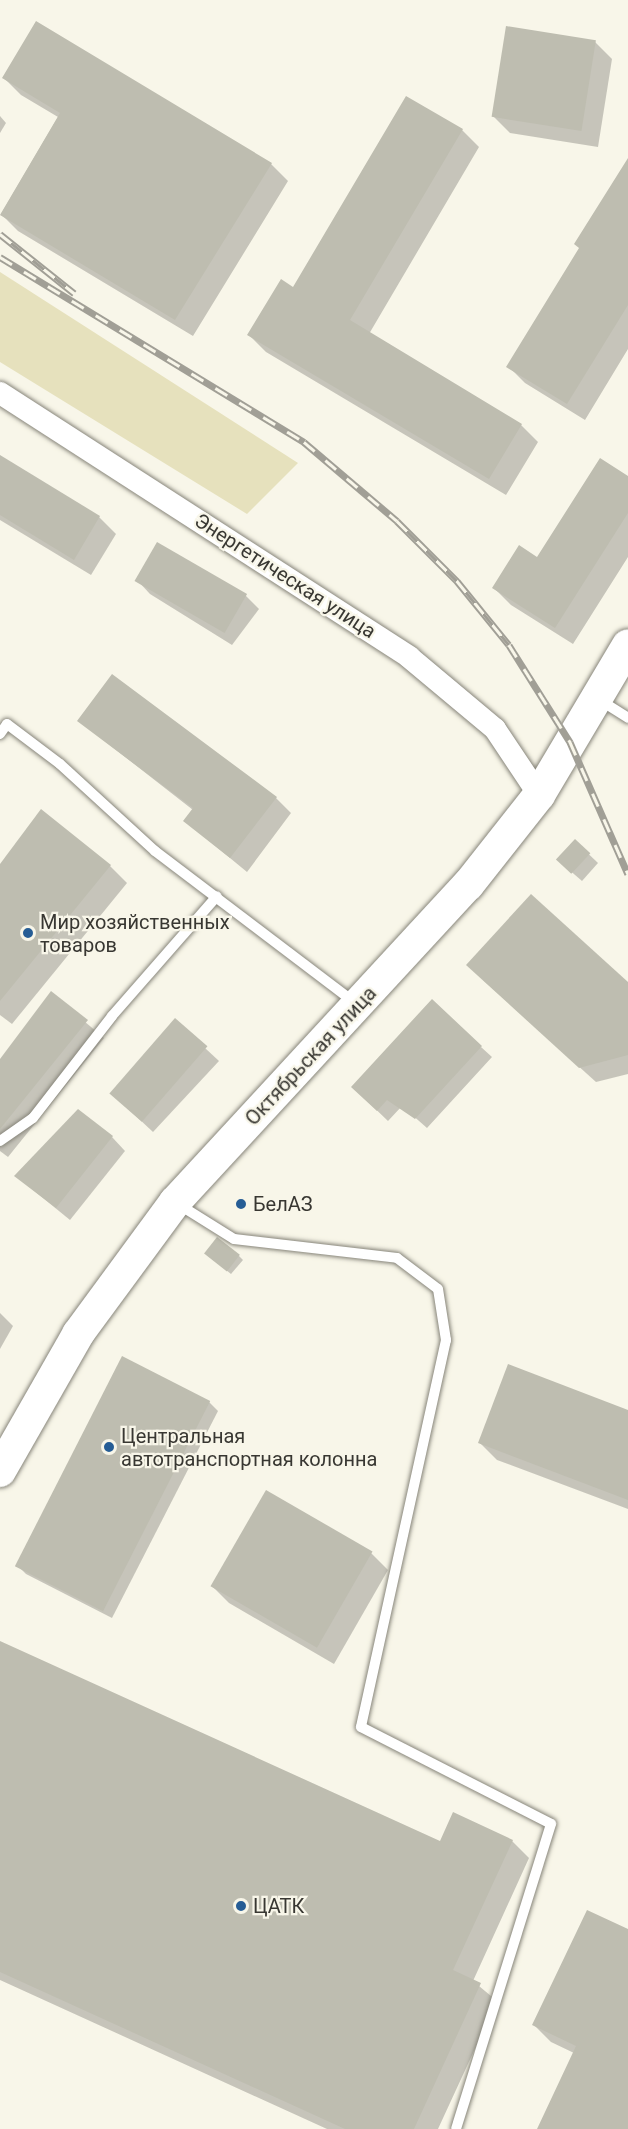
<!DOCTYPE html>
<html>
<head>
<meta charset="utf-8">
<style>
	body { margin:0 }
	#map { position:relative; width:628px; height:2129px; overflow:hidden; background:#f8f6e9; font-family:Roboto,sans-serif }
	div>[style] { position:absolute }
	.green>* { inset:0; background:#e6e1bd }
	.shadow>* { inset:0; background:#0003 }
	.building>* { inset:0; background:#bebdb0; transform-origin:0 0 }
	.roads { filter:drop-shadow(0 0 2px #87857a) drop-shadow(0 0 2px #87857a) }
	.lane>* { height:10px; margin:-5px; padding:0 5px; transform-origin:5px; border-radius:5px; background:#fff }
	.street>* { height:22px; margin:-11px; padding:0 11px; transform-origin:11px; border-radius:11px; background:#fff }
	.secondary>* { height:32px; margin:-16px; padding:0 16px; transform-origin:16px; border-radius:16px; background:#fff }
	.rail>* { height:7px; margin-top:-3.5px; transform-origin:0; background:repeating-linear-gradient(90deg,#f8f6e9 0 14px,#a19f96 0 28px); box-sizing:border-box; border-block:2px solid #a19f96 }
	.dots>* { width:16px; height:16px; translate:-50% -50%; box-sizing:border-box; border:3px solid #f8f6e9; border-radius:50% }
	span { translate:-50% -50%; white-space:nowrap; text-align:center; line-height:1.15; -webkit-text-stroke:4.5px #f8f6e9; paint-order:stroke }
	.street-label { font-size:20px; color:#383732 }
	.poi-label { font-size:20px; color:#383732 }
	.left { translate:0 -50%; text-align:left }
</style>
</head>
<body>
<div id="map">
	<div class="green">
		<i style="clip-path:polygon(0 272px,298px 463px,247px 514px,0 362px)"></i>
	</div>
	<div class="shadow">
		<i style="clip-path:polygon(595px 42px,612px 59px,598px 147px,510px 133px,493px 116px)"></i>
		<i style="clip-path:polygon(4px 78px,271px 164px,288px 181px,193px 336px,18px 231px,1px 214px,58px 117px,21px 95px)"></i>
		<i style="clip-path:polygon(0 116px,6px 123px,0 133px)"></i>
		<i style="clip-path:polygon(462px 130px,479px 147px,369px 334px,521px 425px,538px 442px,506px 495px,266px 352px,249px 335px)"></i>
		<i style="clip-path:polygon(628px 161px,628px 349px,585px 420px,525px 383px,508px 366px,581px 249px)"></i>
		<i style="clip-path:polygon(0 457px,99px 517px,116px 534px,91px 575px,0 520px)"></i>
		<i style="clip-path:polygon(628px 477px,628px 557px,573px 644px,511px 605px,494px 588px,538px 559px)"></i>
		<i style="clip-path:polygon(137px 580px,246px 596px,259px 609px,232px 645px,150px 594px)"></i>
		<i style="clip-path:polygon(79px 721px,276px 798px,291px 813px,247px 872px,185px 821px,193px 810px)"></i>
		<i style="clip-path:polygon(575px 841px,598px 863px,582px 881px,567px 868px)"></i>
		<i style="clip-path:polygon(0 866px,110px 866px,127px 883px,12px 1024px,0 1015px)"></i>
		<i style="clip-path:polygon(483px 980px,628px 984px,628px 1074px,596px 1082px)"></i>
		<i style="clip-path:polygon(51px 993px,104px 1038px,8px 1157px,0 1151px,0 1061px)"></i>
		<i style="clip-path:polygon(481px 1047px,492px 1057px,427px 1128px,402px 1106px,388px 1121px,364px 1098px)"></i>
		<i style="clip-path:polygon(205px 1048px,219px 1061px,153px 1132px,123px 1104px)"></i>
		<i style="clip-path:polygon(112px 1137px,125px 1151px,70px 1220px,16px 1176px)"></i>
		<i style="clip-path:polygon(239px 1256px,243px 1260px,231px 1274px,210px 1257px)"></i>
		<i style="clip-path:polygon(0 1313px,13px 1326px,0 1349px)"></i>
		<i style="clip-path:polygon(209px 1402px,218px 1411px,112px 1618px,26px 1574px,17px 1565px)"></i>
		<i style="clip-path:polygon(628px 1411px,628px 1509px,497px 1460px,480px 1443px)"></i>
		<i style="clip-path:polygon(371px 1553px,388px 1570px,334px 1664px,229px 1603px,212px 1586px)"></i>
		<i style="clip-path:polygon(0 1642px,440px 1843px,512px 1841px,529px 1858px,473px 1981px,497px 2001px,438px 2129px,327px 2129px,0 1980px)"></i>
		<i style="clip-path:polygon(628px 1931px,628px 2129px,538px 2129px,574px 2053px,551px 2042px,534px 2025px)"></i>
	</div>
	<div class="building">
		<i style="clip-path:polygon(36px 21px,272px 163px,175px 320px,0 215px,60px 113px,2px 78px)"></i>
		<i style="left:506px;top:26px;width:91px;height:92px;rotate:9deg"></i>
		<i style="clip-path:polygon(406px 96px,463px 129px,350px 320px,522px 424px,489px 479px,247px 335px,281px 279px,293px 287px)"></i>
		<i style="clip-path:polygon(628px 158px,628px 305px,567px 404px,506px 367px,579px 248px,574px 244px)"></i>
		<i style="clip-path:polygon(0 455px,100px 516px,74px 560px,0 515px)"></i>
		<i style="clip-path:polygon(600px 458px,628px 476px,628px 513px,555px 628px,492px 588px,519px 545px,537px 557px)"></i>
		<i style="left:157px;top:542px;width:104px;height:45px;rotate:30deg"></i>
		<i style="clip-path:polygon(112px 674px,277px 797px,230px 858px,183px 821px,193px 808px,77px 721px)"></i>
		<i style="clip-path:polygon(41px 809px,111px 865px,0 1001px,0 864px)"></i>
		<i style="left:575px;top:839px;width:21px;height:28px;rotate:43deg"></i>
		<i style="clip-path:polygon(531px 894px,628px 982px,628px 1055px,579px 1068px,466px 965px)"></i>
		<i style="clip-path:polygon(51px 991px,88px 1020px,0 1129px,0 1059px)"></i>
		<i style="clip-path:polygon(432px 999px,482px 1046px,415px 1119px,387px 1100px,377px 1111px,351px 1087px)"></i>
		<i style="left:175px;top:1018px;width:43px;height:100px;rotate:41deg"></i>
		<i style="clip-path:polygon(78px 1109px,113px 1136px,56px 1208px,14px 1176px)"></i>
		<i style="left:217px;top:1237px;width:29px;height:21px;rotate:38deg"></i>
		<i style="left:122px;top:1356px;width:99px;height:236px;rotate:27deg"></i>
		<i style="clip-path:polygon(508px 1364px,628px 1410px,628px 1500px,478px 1443px)"></i>
		<i style="left:266px;top:1490px;width:123px;height:111px;rotate:30deg"></i>
		<i style="clip-path:polygon(0 1641px,440px 1841px,453px 1812px,513px 1840px,453px 1970px,481px 1983px,414px 2129px,345px 2129px,0 1972px)"></i>
		<i style="clip-path:polygon(587px 1910px,628px 1929px,628px 2129px,537px 2129px,576px 2046px,532px 2025px)"></i>
	</div>
	<div class="roads">
		<div class="lane">
			<i style="left:598px;top:699px;width:36px;rotate:32deg"></i>
			<i style="left:0;top:734px;width:12px;rotate:-55deg"></i>
			<i style="left:7px;top:724px;width:66px;rotate:37deg"></i>
			<i style="left:60px;top:764px;width:129px;rotate:42.5deg"></i>
			<i style="left:155px;top:851px;width:251px;rotate:37.2deg"></i>
			<i style="left:0;top:1141px;width:40px;rotate:-34.9deg"></i>
			<i style="left:33px;top:1118px;width:129px;rotate:-52.2deg"></i>
			<i style="left:112px;top:1016px;width:159px;rotate:-48.8deg"></i>
			<i style="left:178px;top:1204px;width:66px;rotate:32deg"></i>
			<i style="left:234px;top:1239px;width:164px;rotate:6.6deg"></i>
			<i style="left:397px;top:1258px;width:51px;rotate:37.1deg"></i>
			<i style="left:438px;top:1289px;width:52px;rotate:81.1deg"></i>
			<i style="left:446px;top:1340px;width:396px;rotate:102.4deg"></i>
			<i style="left:361px;top:1727px;width:213px;rotate:27deg"></i>
			<i style="left:551px;top:1824px;width:319px;rotate:107.3deg"></i>
		</div>
		<div class="street">
			<i style="left:0;top:393px;width:487px;rotate:32.8deg"></i>
			<i style="left:409px;top:657px;width:112px;rotate:39.9deg"></i>
			<i style="left:495px;top:729px;width:79px;rotate:56.3deg"></i>
		</div>
		<div class="secondary">
			<i style="left:0;top:1471px;width:158px;rotate:-60.3deg"></i>
			<i style="left:78px;top:1334px;width:164px;rotate:-53.7deg"></i>
			<i style="left:175px;top:1202px;width:432px;rotate:-47.3deg"></i>
			<i style="left:468px;top:885px;width:115px;rotate:-51.7deg"></i>
			<i style="left:539px;top:795px;width:174px;rotate:-59.3deg"></i>
		</div>
	</div>
	<div class="rail">
		<i style="left:0;top:234px;width:95px;rotate:38.6deg"></i>
		<i style="left:0;top:257px;width:356px;rotate:31.3deg"></i>
		<i style="left:304px;top:442px;width:122px;rotate:40.3deg"></i>
		<i style="left:397px;top:521px;width:85px;rotate:45deg"></i>
		<i style="left:457px;top:581px;width:82px;rotate:50.9deg"></i>
		<i style="left:509px;top:645px;width:115px;rotate:57.8deg"></i>
		<i style="left:570px;top:742px;width:144px;rotate:66.3deg"></i>
	</div>
	<div class="dots">
		<i style="left:28px;top:933px;background:#265d95"></i>
		<i style="left:241px;top:1204px;background:#265d95"></i>
		<i style="left:109px;top:1447px;background:#265d95"></i>
		<i style="left:241px;top:1906px;background:#265d95"></i>
	</div>
	<div class="street-label">
		<span style="left:285px;top:576px;rotate:33deg">Энергетическая улица</span>
		<span style="left:311px;top:1056px;rotate:-47deg">Октябрьская улица</span>
	</div>
	<div class="poi-label">
		<span class="left" style="left:40px;top:934px">Мир хозяйственных<br>товаров</span>
		<span class="left" style="left:253px;top:1204px">БелАЗ</span>
		<span class="left" style="left:121px;top:1448px">Центральная<br>автотранспортная колонна</span>
		<span class="left" style="left:253px;top:1906px">ЦАТК</span>
	</div>
</div>
</body>
</html>
